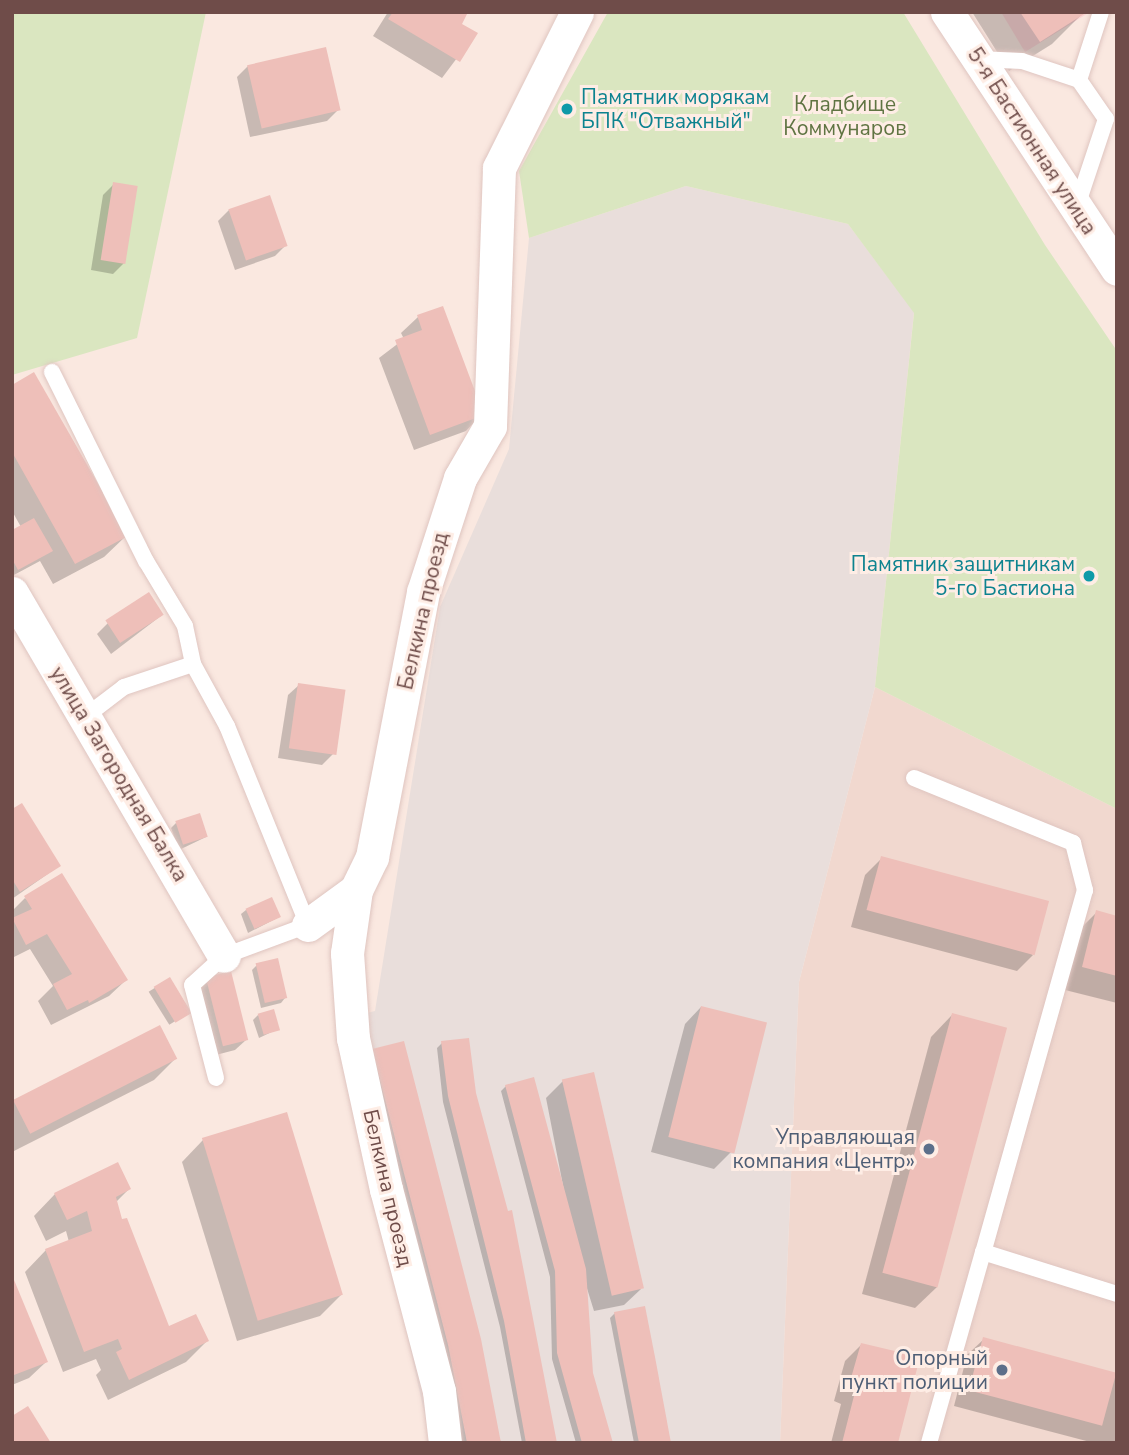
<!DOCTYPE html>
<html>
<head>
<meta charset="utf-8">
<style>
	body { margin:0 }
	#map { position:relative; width:1129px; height:1455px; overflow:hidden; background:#fae8e0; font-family:"Nunito Sans",sans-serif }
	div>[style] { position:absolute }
	.residential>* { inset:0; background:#f1d8cf }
	.commercial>* { inset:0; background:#fad4d4 }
	.industrial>* { inset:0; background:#e9dedb }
	.green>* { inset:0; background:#dae6c0 }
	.shadow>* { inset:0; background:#0003; transform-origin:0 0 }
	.building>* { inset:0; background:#eebfb9; transform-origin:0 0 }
	.roads { filter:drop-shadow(0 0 2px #dfc5c0) drop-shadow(0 0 2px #dfc5c0) }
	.service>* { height:16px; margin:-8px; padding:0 8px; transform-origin:8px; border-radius:8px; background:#fff }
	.minor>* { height:33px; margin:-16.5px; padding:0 16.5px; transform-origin:16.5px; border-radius:16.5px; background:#fff }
	.dots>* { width:19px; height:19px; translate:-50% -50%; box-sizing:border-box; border:4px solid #feede5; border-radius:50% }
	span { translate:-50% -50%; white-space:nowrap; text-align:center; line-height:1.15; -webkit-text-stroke:6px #feede5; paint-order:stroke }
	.culture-label { font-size:21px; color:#0d838f }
	.left { translate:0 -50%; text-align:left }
	.right { translate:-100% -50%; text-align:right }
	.park-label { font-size:21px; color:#5f7442 }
	.street-label { font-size:21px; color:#6f4c49 }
	.service-label { font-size:21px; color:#4e5e75 }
	.frame { position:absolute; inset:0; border:14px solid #6f4c49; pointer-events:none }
</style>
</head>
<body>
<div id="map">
	<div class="residential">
		<i style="clip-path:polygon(875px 687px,1117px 809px,1117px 1443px,780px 1443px,799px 982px)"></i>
	</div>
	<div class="commercial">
		<i style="clip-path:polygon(1001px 12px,1090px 12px,1025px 52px)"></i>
	</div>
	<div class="industrial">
		<i style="clip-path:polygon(686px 186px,848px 224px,914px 312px,875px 687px,799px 982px,780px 1443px,431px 1443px,342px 1039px,343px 1019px,375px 1011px,440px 607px,509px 449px,529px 238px)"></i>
	</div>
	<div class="green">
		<i style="clip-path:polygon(12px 12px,206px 12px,137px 338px,12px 375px)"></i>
		<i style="clip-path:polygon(608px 12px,903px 12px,1045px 245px,1117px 351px,1117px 809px,875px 687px,914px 313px,848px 224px,686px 186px,529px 238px,519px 171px)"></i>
	</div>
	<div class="shadow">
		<i style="clip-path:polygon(388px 12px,466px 12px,459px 25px,475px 34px,442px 78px,373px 36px)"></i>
		<i style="clip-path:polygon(972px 12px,1081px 12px,1082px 14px,1052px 44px,1009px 71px)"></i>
		<i style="clip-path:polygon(248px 66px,338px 110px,327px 121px,250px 137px,237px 77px)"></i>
		<i style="clip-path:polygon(114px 184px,124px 263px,113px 274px,91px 270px,103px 195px)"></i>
		<i style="clip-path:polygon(229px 210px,286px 245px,275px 256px,235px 270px,218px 221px)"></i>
		<i style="clip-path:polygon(418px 317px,482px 414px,466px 431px,414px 450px,379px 358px,404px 339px,401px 333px)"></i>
		<i style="clip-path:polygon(12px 387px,126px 536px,104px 557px,53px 584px,40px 561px,12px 576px,12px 532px,21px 527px,12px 511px)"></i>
		<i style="clip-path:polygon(162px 615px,111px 654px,97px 634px,108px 623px)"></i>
		<i style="clip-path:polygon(299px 685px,333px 754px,322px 765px,278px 758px,288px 695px)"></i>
		<i style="clip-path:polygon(12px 811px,59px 866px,12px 899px)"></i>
		<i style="clip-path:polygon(176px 823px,206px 837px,179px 850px,171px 828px)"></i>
		<i style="clip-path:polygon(882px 858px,1033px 955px,1017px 971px,851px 927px,865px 875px)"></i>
		<i style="clip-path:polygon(25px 898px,126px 980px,109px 996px,51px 1025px,38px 1001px,53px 986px,30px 949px,12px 958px,12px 911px)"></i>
		<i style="clip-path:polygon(246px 910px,279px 917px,248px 933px,241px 914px)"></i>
		<i style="clip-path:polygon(1097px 912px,1117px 917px,1117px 1003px,1061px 989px,1075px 934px)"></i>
		<i style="clip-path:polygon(257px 965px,285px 998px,281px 1003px,261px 1008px,252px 970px)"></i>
		<i style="left:169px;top:979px;width:39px;height:24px;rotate:58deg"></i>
		<i style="clip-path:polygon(206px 979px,246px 1040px,235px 1050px,212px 1056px,196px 989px)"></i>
		<i style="clip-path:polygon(701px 1007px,731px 1152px,714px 1169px,651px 1152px,685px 1024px)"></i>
		<i style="clip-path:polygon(258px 1015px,278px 1029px,259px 1038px,253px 1020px)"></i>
		<i style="clip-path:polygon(952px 1015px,937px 1287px,915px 1308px,862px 1294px,931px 1037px)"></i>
		<i style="clip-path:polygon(442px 1043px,474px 1093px,556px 1443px,522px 1443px,500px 1327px,443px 1102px,437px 1048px)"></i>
		<i style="clip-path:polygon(373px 1050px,501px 1443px,462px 1443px,444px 1351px,368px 1055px)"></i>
		<i style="clip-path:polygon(175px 1059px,154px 1080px,12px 1152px,12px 1101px)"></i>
		<i style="clip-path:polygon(563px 1081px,641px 1289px,624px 1305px,594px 1311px,585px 1282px,591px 1373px,611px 1443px,576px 1443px,552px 1359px,550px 1277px,501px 1091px,506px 1086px,567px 1206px,546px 1098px)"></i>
		<i style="clip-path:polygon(203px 1140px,341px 1295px,320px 1316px,237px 1341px,182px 1162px)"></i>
		<i style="clip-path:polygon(129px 1189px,116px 1202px,121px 1222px,168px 1329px,207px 1341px,186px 1362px,108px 1400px,96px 1375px,101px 1370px,96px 1359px,63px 1372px,25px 1272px,46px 1250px,69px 1242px,66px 1231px,46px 1241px,34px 1216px,55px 1194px)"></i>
		<i style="clip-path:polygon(12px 1279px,46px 1362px,29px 1378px,12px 1385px)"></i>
		<i style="clip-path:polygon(615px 1313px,669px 1443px,634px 1443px,610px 1318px)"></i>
		<i style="clip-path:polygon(984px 1339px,1117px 1374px,1117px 1443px,1094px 1443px,954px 1406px,967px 1355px)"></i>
		<i style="clip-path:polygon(862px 1344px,896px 1443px,831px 1443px,841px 1404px,834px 1401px,845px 1361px)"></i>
	</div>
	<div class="building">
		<i style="clip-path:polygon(393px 12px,468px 12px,462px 24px,478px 33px,460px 62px,388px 19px)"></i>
		<i style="clip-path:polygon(1020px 12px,1083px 12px,1084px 14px,1040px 42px)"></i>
		<i style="left:326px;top:47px;width:65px;height:81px;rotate:77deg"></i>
		<i style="left:113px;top:182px;width:25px;height:79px;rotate:9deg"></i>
		<i style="left:270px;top:195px;width:54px;height:44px;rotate:71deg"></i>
		<i style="clip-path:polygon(443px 306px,484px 415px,430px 435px,395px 340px,422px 330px,417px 315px)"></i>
		<i style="clip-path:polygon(34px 372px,128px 536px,75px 564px,12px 452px,12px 385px)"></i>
		<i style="clip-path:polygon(34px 518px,53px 551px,18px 570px,12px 559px,12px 530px)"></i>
		<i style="left:149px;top:592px;width:27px;height:52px;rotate:57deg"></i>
		<i style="left:298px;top:683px;width:48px;height:66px;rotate:8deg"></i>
		<i style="clip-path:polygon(22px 803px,61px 866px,20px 892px,12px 879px,12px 809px)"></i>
		<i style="left:200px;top:813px;width:25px;height:26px;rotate:72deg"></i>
		<i style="left:881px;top:856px;width:174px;height:56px;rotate:15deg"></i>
		<i style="clip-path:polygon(62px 873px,128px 980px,89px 1003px,88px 1000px,67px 1010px,53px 984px,72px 974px,47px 934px,26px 945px,12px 918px,32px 909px,24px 896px)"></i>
		<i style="left:272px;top:897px;width:22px;height:29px;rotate:66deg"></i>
		<i style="clip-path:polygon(1096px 910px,1117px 916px,1117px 976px,1082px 967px)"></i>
		<i style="left:278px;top:958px;width:41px;height:23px;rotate:77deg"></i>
		<i style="left:231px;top:971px;width:71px;height:26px;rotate:76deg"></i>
		<i style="left:170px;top:977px;width:42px;height:19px;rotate:59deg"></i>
		<i style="left:701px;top:1006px;width:68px;height:135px;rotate:14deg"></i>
		<i style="left:274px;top:1009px;width:22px;height:17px;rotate:74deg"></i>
		<i style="left:952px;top:1013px;width:57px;height:269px;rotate:15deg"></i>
		<i style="left:160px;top:1025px;width:38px;height:165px;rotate:63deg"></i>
		<i style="clip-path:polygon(469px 1038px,476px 1093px,508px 1211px,512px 1210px,557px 1443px,526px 1443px,504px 1321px,448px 1096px,441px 1041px)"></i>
		<i style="clip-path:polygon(404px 1041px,481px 1339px,501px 1443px,467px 1443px,448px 1345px,372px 1049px)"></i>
		<i style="left:594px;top:1072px;width:222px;height:33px;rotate:77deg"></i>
		<i style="clip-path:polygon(534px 1077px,586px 1269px,593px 1373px,613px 1443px,582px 1443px,557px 1353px,555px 1271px,505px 1085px)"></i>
		<i style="left:287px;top:1112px;width:191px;height:89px;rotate:73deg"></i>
		<i style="clip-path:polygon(118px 1162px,131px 1189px,116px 1197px,122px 1219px,127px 1218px,169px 1326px,196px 1314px,209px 1341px,129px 1380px,116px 1352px,122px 1349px,118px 1339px,84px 1352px,45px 1249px,92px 1231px,87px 1211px,67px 1220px,54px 1193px)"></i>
		<i style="clip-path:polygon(12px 1275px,48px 1362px,14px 1375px,12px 1371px)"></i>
		<i style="clip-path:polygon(645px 1306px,655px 1357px,671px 1443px,639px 1443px,623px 1360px,614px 1312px)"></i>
		<i style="left:983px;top:1337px;width:138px;height:55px;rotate:15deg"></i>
		<i style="clip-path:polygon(861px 1343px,920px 1357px,898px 1443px,842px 1443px,856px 1388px,849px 1385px)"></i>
		<i style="clip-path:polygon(28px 1406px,51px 1443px,12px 1443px,12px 1416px)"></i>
	</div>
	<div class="roads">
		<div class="service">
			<i style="left:978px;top:59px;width:44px;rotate:2.6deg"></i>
			<i style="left:1022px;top:61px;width:60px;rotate:18.4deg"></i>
			<i style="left:1077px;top:206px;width:92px;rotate:-71.6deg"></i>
			<i style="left:1106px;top:119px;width:47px;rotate:-124.7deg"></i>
			<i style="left:1079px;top:80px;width:71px;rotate:-72.1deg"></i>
			<i style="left:52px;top:372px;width:211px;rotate:63.6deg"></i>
			<i style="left:146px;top:561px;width:76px;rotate:59deg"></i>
			<i style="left:185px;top:626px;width:39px;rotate:78deg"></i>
			<i style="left:193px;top:664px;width:73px;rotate:161.6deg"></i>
			<i style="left:124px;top:687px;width:48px;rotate:142.7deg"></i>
			<i style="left:193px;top:664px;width:71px;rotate:61.3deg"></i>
			<i style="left:227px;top:726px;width:215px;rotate:67.9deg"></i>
			<i style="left:308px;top:925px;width:90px;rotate:159.7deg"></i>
			<i style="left:224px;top:956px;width:43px;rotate:137.8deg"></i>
			<i style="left:192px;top:985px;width:96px;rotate:75.5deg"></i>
			<i style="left:914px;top:778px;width:172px;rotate:22.2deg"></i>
			<i style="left:1073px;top:843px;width:49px;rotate:75.7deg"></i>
			<i style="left:1085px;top:890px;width:376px;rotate:105.7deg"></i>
			<i style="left:983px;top:1252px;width:140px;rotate:17.4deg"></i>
			<i style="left:929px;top:1443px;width:198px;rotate:-74.2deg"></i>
		</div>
		<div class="minor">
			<i style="left:947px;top:12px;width:308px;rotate:56.5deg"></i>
			<i style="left:12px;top:593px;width:420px;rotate:59.7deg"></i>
			<i style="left:356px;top:890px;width:64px;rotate:98.1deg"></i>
			<i style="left:347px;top:953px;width:85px;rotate:86deg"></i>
			<i style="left:353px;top:1038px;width:155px;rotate:77.7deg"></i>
			<i style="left:386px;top:1189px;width:209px;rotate:75.3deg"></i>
			<i style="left:439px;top:1391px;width:52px;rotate:83.4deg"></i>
			<i style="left:308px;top:925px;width:59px;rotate:-36.1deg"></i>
			<i style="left:356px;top:890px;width:37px;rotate:-64deg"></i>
			<i style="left:372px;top:857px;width:270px;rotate:-79.1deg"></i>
			<i style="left:423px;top:592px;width:120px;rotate:-72deg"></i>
			<i style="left:460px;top:478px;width:60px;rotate:-60deg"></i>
			<i style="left:490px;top:426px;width:258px;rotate:-88deg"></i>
			<i style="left:499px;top:168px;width:174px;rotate:-63.4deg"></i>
		</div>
	</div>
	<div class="dots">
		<i style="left:567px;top:109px;background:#0f9aa8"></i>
		<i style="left:1089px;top:576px;background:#0f9aa8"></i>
		<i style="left:929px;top:1149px;background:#5c6f8a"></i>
		<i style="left:1002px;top:1370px;background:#5c6f8a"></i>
	</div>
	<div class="culture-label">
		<span class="left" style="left:581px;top:109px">Памятник морякам<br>БПК "Отважный"</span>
		<span class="right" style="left:1075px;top:576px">Памятник защитникам<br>5-го Бастиона</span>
	</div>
	<div class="park-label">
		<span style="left:845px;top:116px">Кладбище<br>Коммунаров</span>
	</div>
	<div class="street-label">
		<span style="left:1032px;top:141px;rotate:57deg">5-я Бастионная улица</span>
		<span style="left:423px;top:611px;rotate:-77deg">Белкина проезд</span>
		<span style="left:119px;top:774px;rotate:59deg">улица Загородная Балка</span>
		<span style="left:388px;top:1188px;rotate:77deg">Белкина проезд</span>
	</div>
	<div class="service-label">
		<span class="right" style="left:915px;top:1149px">Управляющая<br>компания «Центр»</span>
		<span class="right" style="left:988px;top:1370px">Опорный<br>пункт полиции</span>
	</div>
	<div class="frame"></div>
</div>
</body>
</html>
